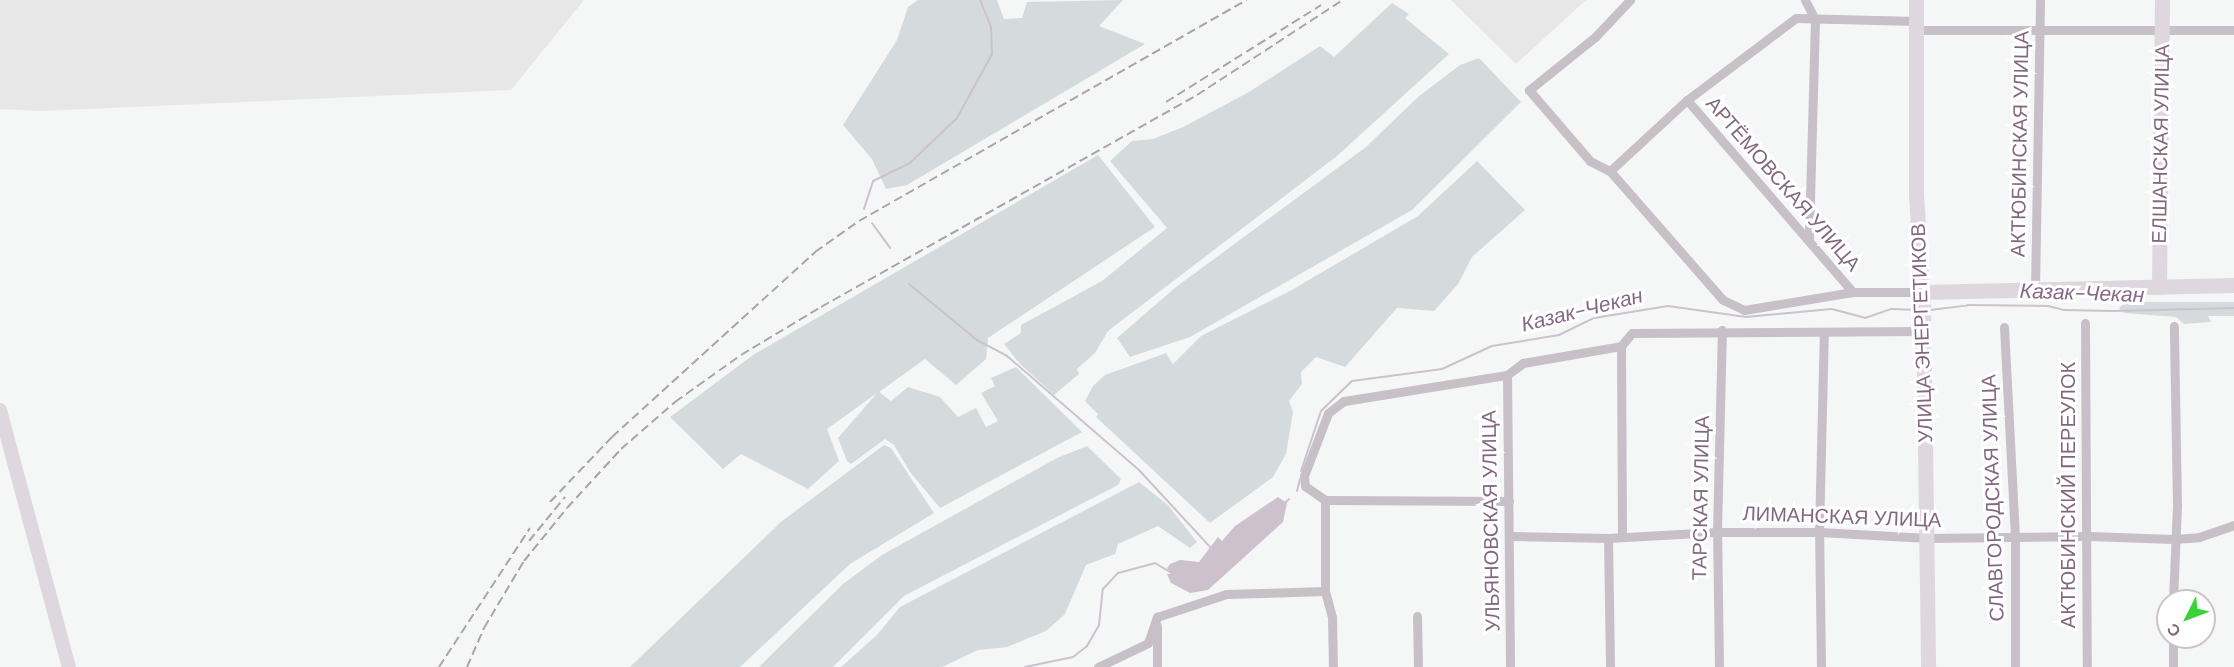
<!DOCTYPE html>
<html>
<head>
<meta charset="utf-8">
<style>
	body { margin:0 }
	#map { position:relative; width:2234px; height:667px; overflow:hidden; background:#f4f7f6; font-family:"DM Sans",sans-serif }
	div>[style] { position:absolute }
	.built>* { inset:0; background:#e7e7e8 }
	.green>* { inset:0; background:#d5dbdd }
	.water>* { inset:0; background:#cdc1cd }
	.stream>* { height:2px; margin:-1px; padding:0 1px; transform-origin:1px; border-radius:1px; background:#cdc1cd }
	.street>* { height:9px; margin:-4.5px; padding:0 4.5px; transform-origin:4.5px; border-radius:4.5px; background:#c7c0c6 }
	.secondary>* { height:14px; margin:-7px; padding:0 7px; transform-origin:7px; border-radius:7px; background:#ded7dd }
	.primary>* { height:15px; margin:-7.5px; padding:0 7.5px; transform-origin:7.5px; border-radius:7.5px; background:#ded7dd }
	.rail>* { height:2px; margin-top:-1px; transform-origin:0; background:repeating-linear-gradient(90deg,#aca2aa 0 9px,transparent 0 13.5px) }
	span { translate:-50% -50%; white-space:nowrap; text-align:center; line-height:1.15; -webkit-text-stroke:6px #fff; paint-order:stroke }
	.street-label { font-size:20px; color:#82687d }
	.water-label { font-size:21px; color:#856985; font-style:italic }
	.north { position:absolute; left:2156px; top:589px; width:60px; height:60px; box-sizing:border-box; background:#fff; border:2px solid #cdc3cb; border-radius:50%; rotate:228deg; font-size:16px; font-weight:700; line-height:24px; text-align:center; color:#82687d }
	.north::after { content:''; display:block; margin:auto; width:21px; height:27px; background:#3ad337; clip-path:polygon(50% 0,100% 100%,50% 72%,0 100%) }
</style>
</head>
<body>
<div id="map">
	<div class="built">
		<i style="clip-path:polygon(0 0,584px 0,511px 90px,42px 111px,0 109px)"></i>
		<i style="clip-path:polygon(1451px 0,1586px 0,1516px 64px)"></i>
	</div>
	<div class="green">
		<i style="clip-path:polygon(918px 0,997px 0,1004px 19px,1022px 18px,1027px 2px,1123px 0,1099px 26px,1145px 44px,907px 185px,886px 189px,872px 159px,843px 125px,897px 40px,908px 7px)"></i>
		<i style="clip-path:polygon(1392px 3px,1409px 14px,1405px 18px,1449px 54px,1337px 156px,1108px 331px,1095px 353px,1077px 369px,1079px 374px,1054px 395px,1020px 364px,1004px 344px,1021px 333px,1021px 325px,1102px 281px,1167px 228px,1110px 161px,1132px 141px,1153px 139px,1183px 127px,1249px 92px,1320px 46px,1334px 57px)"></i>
		<i style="clip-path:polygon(1479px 58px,1521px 102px,1412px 210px,1190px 337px,1130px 357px,1117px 338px,1176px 287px,1366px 147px,1418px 97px,1460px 65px)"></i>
		<i style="clip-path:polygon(1098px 155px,1155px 227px,988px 338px,986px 359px,956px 385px,925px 359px,879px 392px,891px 401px,908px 387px,940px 397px,958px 417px,976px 408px,986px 427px,998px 421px,981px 393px,995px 386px,991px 378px,1016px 367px,1082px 432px,940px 508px,910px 472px,894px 445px,885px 439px,851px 464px,847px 461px,838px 438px,877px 393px,827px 429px,839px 461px,808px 489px,741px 454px,723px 469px,670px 417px,753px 355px)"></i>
		<i style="clip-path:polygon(1477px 161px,1525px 210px,1472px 257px,1458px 284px,1434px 311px,1397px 308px,1345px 367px,1316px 357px,1301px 372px,1302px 384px,1289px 401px,1293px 412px,1286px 454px,1273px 477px,1210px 523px,1096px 417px,1098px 414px,1085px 401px,1093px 386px,1105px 375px,1166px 353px,1173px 364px,1201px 336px,1290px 291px,1418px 216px)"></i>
		<i style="clip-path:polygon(2125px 302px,2234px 302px,2234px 316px,2208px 316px,2211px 322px,2184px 324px,2176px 317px,2124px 313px,2119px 308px)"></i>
		<i style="clip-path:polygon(884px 445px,891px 448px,934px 513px,850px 564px,740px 667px,630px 667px,782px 521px)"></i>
		<i style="clip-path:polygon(1087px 446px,1121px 479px,1118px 485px,904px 596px,833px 667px,759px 667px,843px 584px,882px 555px,1057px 458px)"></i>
		<i style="clip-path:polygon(1139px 482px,1168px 505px,1197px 542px,1190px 548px,1158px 526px,1118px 544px,1115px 554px,1086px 565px,1065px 614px,1046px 631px,1007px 647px,978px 650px,942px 667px,841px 667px,877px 635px,900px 607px)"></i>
	</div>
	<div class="water">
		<i style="clip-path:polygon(1278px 497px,1287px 503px,1283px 522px,1208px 590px,1190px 593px,1171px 583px,1167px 574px,1172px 574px,1167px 568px,1170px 564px,1180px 560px,1199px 562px,1218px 537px,1222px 541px,1235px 526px)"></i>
	</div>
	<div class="stream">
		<i style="left:864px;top:209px;width:29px;rotate:-72deg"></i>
		<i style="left:873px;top:181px;width:41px;rotate:-25.9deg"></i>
		<i style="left:910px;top:163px;width:65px;rotate:-43.8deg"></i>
		<i style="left:957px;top:118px;width:73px;rotate:-61.3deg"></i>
		<i style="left:992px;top:54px;width:27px;rotate:-92deg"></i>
		<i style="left:991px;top:27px;width:29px;rotate:-112deg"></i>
		<i style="left:872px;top:223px;width:31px;rotate:54deg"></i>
		<i style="left:909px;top:284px;width:88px;rotate:39.5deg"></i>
		<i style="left:977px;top:340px;width:34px;rotate:28deg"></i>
		<i style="left:1007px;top:356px;width:174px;rotate:40.8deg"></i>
		<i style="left:1139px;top:470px;width:105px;rotate:47.3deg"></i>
		<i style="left:1930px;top:310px;width:38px;rotate:-7deg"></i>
		<i style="left:1968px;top:305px;width:80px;rotate:0.7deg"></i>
		<i style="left:2048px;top:306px;width:16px;rotate:14deg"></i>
		<i style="left:2064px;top:310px;width:49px;rotate:1.2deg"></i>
		<i style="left:2113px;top:311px;width:121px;rotate:-1.4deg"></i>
		<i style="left:1301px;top:471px;width:63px;rotate:-71.6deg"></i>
		<i style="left:1321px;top:411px;width:43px;rotate:-44.1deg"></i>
		<i style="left:1352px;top:381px;width:91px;rotate:-7.6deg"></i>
		<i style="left:1442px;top:369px;width:55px;rotate:-24.7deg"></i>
		<i style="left:1492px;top:346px;width:68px;rotate:-9.3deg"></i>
		<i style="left:1559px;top:335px;width:39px;rotate:-26deg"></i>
		<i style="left:1594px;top:318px;width:75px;rotate:-9.2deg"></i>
		<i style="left:1668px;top:306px;width:79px;rotate:8deg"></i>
		<i style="left:1746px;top:317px;width:86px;rotate:-5.3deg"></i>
		<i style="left:1832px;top:309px;width:34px;rotate:15deg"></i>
		<i style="left:1865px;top:318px;width:28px;rotate:-19deg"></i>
		<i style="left:1891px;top:309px;width:27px;rotate:2deg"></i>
		<i style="left:1297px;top:491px;width:12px;rotate:-76deg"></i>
		<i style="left:1284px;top:504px;width:7px;rotate:-45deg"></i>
		<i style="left:1025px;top:667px;width:49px;rotate:-11.8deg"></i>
		<i style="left:1073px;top:657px;width:18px;rotate:-38deg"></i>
		<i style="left:1087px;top:646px;width:24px;rotate:-60deg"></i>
		<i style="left:1099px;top:625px;width:36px;rotate:-84deg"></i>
		<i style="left:1103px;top:589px;width:22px;rotate:-47deg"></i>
		<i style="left:1118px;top:573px;width:38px;rotate:-15deg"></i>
		<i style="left:1155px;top:563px;width:21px;rotate:31deg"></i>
	</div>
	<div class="street">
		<i style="left:1630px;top:0;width:51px;rotate:133.4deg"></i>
		<i style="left:1595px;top:37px;width:85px;rotate:141.2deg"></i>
		<i style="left:1529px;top:90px;width:94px;rotate:49.3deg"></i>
		<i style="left:1590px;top:161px;width:22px;rotate:27deg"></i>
		<i style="left:1610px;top:171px;width:171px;rotate:48.8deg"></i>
		<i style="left:1723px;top:300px;width:23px;rotate:25deg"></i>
		<i style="left:1744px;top:310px;width:110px;rotate:-9.4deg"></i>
		<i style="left:1853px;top:292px;width:69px"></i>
		<i style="left:1805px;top:0;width:22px;rotate:63deg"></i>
		<i style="left:1815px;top:20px;width:221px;rotate:91.6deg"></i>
		<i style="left:1916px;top:30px;width:318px"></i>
		<i style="left:1687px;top:100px;width:254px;rotate:49.2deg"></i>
		<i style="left:1610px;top:171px;width:105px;rotate:-42.7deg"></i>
		<i style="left:1687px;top:100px;width:136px;rotate:-37deg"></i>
		<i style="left:1796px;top:18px;width:120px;rotate:1.4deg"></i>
		<i style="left:2035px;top:289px;width:289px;rotate:-89deg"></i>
		<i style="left:2085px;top:323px;width:344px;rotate:89.7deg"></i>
		<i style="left:2004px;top:327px;width:212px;rotate:87deg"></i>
		<i style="left:2015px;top:539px;width:128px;rotate:90deg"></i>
		<i style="left:1621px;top:346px;width:190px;rotate:89.7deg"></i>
		<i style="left:1507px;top:375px;width:292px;rotate:89.4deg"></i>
		<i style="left:1325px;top:500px;width:24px;rotate:-145deg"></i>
		<i style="left:1305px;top:486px;width:10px;rotate:-96deg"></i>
		<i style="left:1304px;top:476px;width:67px;rotate:-69.1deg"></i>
		<i style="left:1328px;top:413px;width:20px;rotate:-37deg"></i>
		<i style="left:1344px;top:401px;width:165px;rotate:-9.1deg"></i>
		<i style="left:1507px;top:375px;width:20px;rotate:-37deg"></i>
		<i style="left:1523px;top:363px;width:99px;rotate:-9.8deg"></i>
		<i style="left:1621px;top:346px;width:17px;rotate:-50deg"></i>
		<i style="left:1632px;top:333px;width:291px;rotate:-0.4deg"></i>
		<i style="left:1325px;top:500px;width:184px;rotate:0.3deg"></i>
		<i style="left:1325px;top:500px;width:91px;rotate:90deg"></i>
		<i style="left:1325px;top:591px;width:27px;rotate:75deg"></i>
		<i style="left:1332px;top:617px;width:50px;rotate:88.9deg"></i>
		<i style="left:1510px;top:536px;width:98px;rotate:1.2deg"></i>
		<i style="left:1608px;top:538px;width:109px;rotate:-3.2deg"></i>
		<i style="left:1717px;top:532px;width:102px"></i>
		<i style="left:1819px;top:532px;width:109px;rotate:3.2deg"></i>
		<i style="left:1928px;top:538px;width:161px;rotate:-0.7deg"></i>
		<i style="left:2089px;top:536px;width:84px;rotate:2deg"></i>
		<i style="left:2173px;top:539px;width:26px;rotate:-4deg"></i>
		<i style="left:2199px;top:537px;width:37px;rotate:-19deg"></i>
		<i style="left:1608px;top:538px;width:129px;rotate:89.1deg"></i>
		<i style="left:2173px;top:601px;width:95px;rotate:-87.6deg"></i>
		<i style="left:2177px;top:506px;width:180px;rotate:-91deg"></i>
		<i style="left:1417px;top:616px;width:51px;rotate:88.9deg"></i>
		<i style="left:1098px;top:667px;width:55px;rotate:-25.6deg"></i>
		<i style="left:1148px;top:643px;width:28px;rotate:-71deg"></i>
		<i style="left:1157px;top:617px;width:73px;rotate:-18.4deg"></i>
		<i style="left:1226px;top:594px;width:99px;rotate:-1.7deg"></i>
		<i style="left:1157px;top:667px;width:41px;rotate:-90deg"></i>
		<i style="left:1719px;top:667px;width:135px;rotate:-90.8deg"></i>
		<i style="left:1717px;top:532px;width:202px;rotate:-88.6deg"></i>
		<i style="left:1821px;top:667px;width:135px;rotate:-90.8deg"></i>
		<i style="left:1819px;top:532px;width:199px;rotate:-88.6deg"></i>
		<i style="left:2173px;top:667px;width:30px;rotate:-90deg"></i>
	</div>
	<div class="secondary">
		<i style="left:0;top:410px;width:266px;rotate:75deg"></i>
	</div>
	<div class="primary">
		<i style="left:1916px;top:0;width:195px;rotate:90deg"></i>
		<i style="left:1916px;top:195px;width:106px;rotate:86.2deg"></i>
		<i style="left:1923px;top:301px;width:366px;rotate:89.2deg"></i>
		<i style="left:2159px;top:287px;width:287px;rotate:-89.4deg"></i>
		<i style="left:1922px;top:292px;width:312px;rotate:-1.3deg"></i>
	</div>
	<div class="rail">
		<i style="left:1166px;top:102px;width:183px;rotate:-32deg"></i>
		<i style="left:550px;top:502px;width:90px;rotate:-46.4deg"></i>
		<i style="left:612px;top:437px;width:275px;rotate:-42.3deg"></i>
		<i style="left:815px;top:252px;width:54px;rotate:-35.2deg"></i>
		<i style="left:859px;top:221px;width:446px;rotate:-29.7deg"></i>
		<i style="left:529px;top:541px;width:57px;rotate:-50.7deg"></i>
		<i style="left:439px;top:667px;width:166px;rotate:-56.8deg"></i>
		<i style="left:467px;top:667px;width:43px;rotate:-66.4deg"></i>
		<i style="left:484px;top:628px;width:78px;rotate:-59.2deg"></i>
		<i style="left:524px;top:561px;width:68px;rotate:-50.9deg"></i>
		<i style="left:567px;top:508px;width:80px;rotate:-47.5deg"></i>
		<i style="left:621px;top:449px;width:72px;rotate:-41deg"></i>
		<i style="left:675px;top:402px;width:81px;rotate:-35.5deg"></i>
		<i style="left:741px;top:355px;width:93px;rotate:-31deg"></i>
		<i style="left:821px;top:307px;width:432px;rotate:-29.4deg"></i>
		<i style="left:1197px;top:95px;width:174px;rotate:-33.1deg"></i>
	</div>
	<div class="street-label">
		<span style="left:2020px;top:144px;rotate:-89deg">АКТЮБИНСКАЯ УЛИЦА</span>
		<span style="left:2161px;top:144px;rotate:-89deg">ЕЛШАНСКАЯ УЛИЦА</span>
		<span style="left:1783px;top:184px;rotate:49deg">АРТЁМОВСКАЯ УЛИЦА</span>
		<span style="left:1922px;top:333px;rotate:-92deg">УЛИЦА ЭНЕРГЕТИКОВ</span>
		<span style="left:2068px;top:495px;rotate:-90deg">АКТЮБИНСКИЙ ПЕРЕУЛОК</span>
		<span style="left:1701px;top:498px;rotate:-89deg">ТАРСКАЯ УЛИЦА</span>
		<span style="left:1993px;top:498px;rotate:-92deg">СЛАВГОРОДСКАЯ УЛИЦА</span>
		<span style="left:1842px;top:517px;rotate:2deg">ЛИМАНСКАЯ УЛИЦА</span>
		<span style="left:1491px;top:521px;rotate:-91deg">УЛЬЯНОВСКАЯ УЛИЦА</span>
	</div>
	<div class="water-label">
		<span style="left:2082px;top:293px;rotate:2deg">Казак-Чекан</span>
		<span style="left:1582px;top:310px;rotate:-14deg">Казак-Чекан</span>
	</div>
	<div class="north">С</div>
</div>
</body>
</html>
